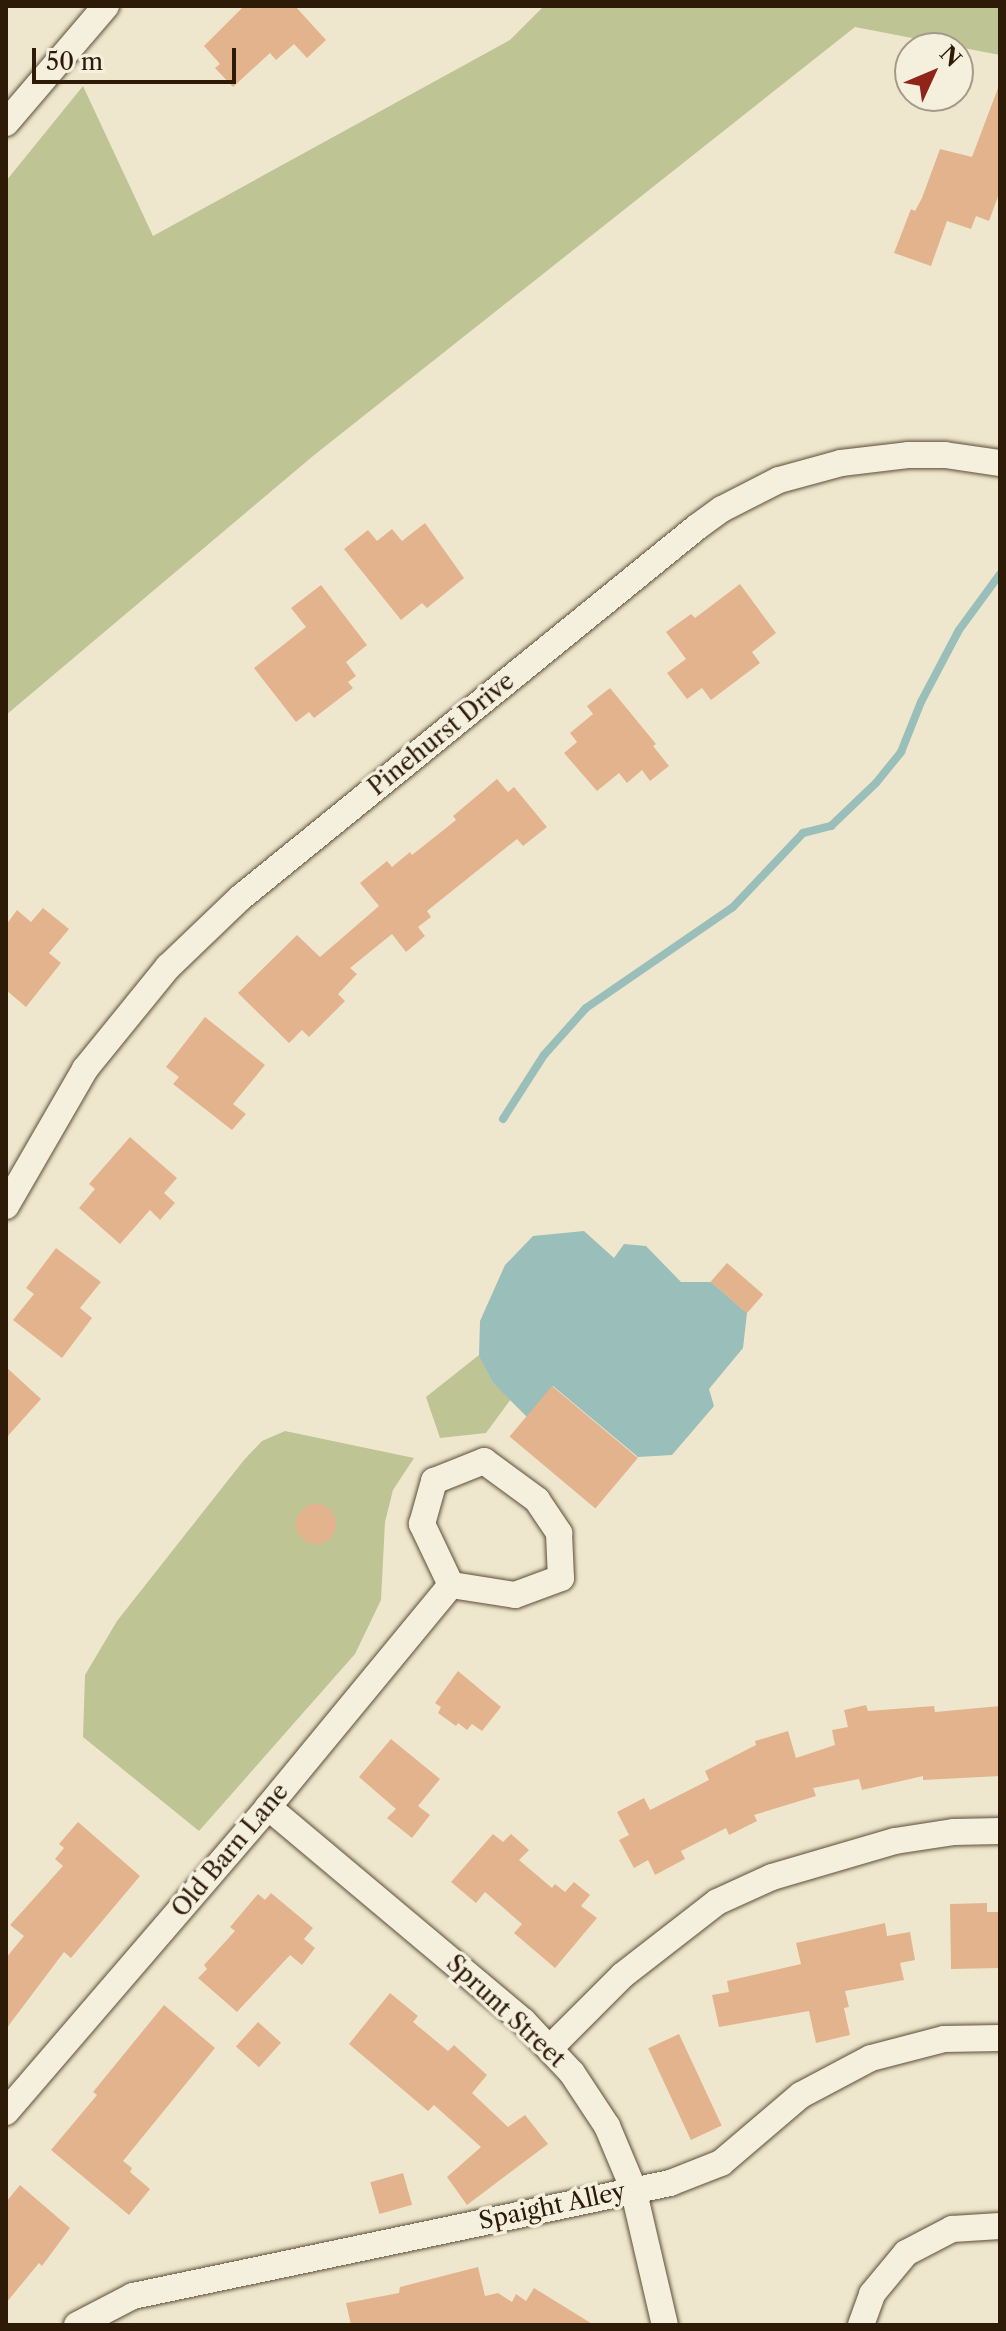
<!DOCTYPE html>
<html>
<head>
<meta charset="utf-8">
<style>
	body { margin:0 }
	#map { position:relative; width:1006px; height:2331px; overflow:hidden; background:#efe7cd; font-family:"Libre Caslon Text",serif }
	div>[style] { position:absolute }
	.green>* { inset:0; background:#bec494 }
	.water>* { inset:0; background:#9abfbb }
	.stream>* { height:8px; margin:-4px; padding:0 4px; transform-origin:4px; border-radius:4px; background:#9abfbb }
	.building>* { inset:0; background:#e3b38e; transform-origin:0 0 }
	.round { border-radius:50% }
	.roads { filter:drop-shadow(0 0 2px #5e4e38) drop-shadow(0 0 2px #5e4e38) }
	.minor>* { height:26px; margin:-13px; padding:0 13px; transform-origin:13px; border-radius:13px; background:#f5efde }
	span { translate:-50% -50%; white-space:nowrap; text-align:center; line-height:1.15; -webkit-text-stroke:7px #f5efde; paint-order:stroke }
	.street-label { font-size:24px; color:#2d1b07 }
	.frame { position:absolute; inset:0; border:8px solid #2d1b07; pointer-events:none }
	.north { position:absolute; left:894px; top:32px; width:80px; height:80px; box-sizing:border-box; background:#f5efde; border:2px solid #a59a88; border-radius:50%; rotate:46deg; font-size:22px; font-weight:700; line-height:32px; text-align:center; color:#2d1b07 }
	.north::after { content:''; display:block; margin:auto; width:28px; height:36px; background:#8f2418; clip-path:polygon(50% 0,100% 100%,50% 72%,0 100%) }
	.scale { position:absolute; left:32px; top:48px; width:204px; height:36px; box-sizing:border-box; border:4px solid #2d1b07; border-top:0; padding-left:10px; font-size:24px; line-height:28px; white-space:nowrap; color:#2d1b07; -webkit-text-stroke:6px #f5efde; paint-order:stroke }
</style>
</head>
<body>
<div id="map">
	<div class="green">
		<i style="clip-path:polygon(544px 6px,1000px 6px,1000px 55px,855px 27px,313px 456px,6px 715px,6px 181px,83px 86px,153px 236px,510px 40px)"></i>
		<i style="clip-path:polygon(479px 1355px,493px 1383px,511px 1399px,486px 1433px,440px 1438px,426px 1397px)"></i>
		<i style="clip-path:polygon(285px 1431px,414px 1458px,393px 1490px,385px 1522px,381px 1600px,355px 1654px,199px 1831px,83px 1737px,85px 1675px,117px 1621px,244px 1460px,262px 1441px)"></i>
	</div>
	<div class="water">
		<i style="clip-path:polygon(584px 1231px,614px 1258px,624px 1244px,646px 1246px,681px 1282px,711px 1282px,747px 1313px,743px 1348px,709px 1389px,714px 1406px,672px 1455px,638px 1457px,553px 1386px,527px 1417px,493px 1383px,479px 1356px,480px 1321px,505px 1265px,533px 1236px)"></i>
	</div>
	<div class="stream">
		<i style="left:503px;top:1119px;width:76px;rotate:-57.4deg"></i>
		<i style="left:544px;top:1055px;width:63px;rotate:-48.2deg"></i>
		<i style="left:586px;top:1008px;width:178px;rotate:-34.5deg"></i>
		<i style="left:733px;top:907px;width:102px;rotate:-46.6deg"></i>
		<i style="left:803px;top:833px;width:29px;rotate:-14deg"></i>
		<i style="left:831px;top:826px;width:62px;rotate:-43.7deg"></i>
		<i style="left:876px;top:783px;width:40px;rotate:-51deg"></i>
		<i style="left:901px;top:752px;width:54px;rotate:-68.2deg"></i>
		<i style="left:921px;top:702px;width:81px;rotate:-62.2deg"></i>
		<i style="left:959px;top:630px;width:69px;rotate:-53.8deg"></i>
	</div>
	<div class="building">
		<i style="clip-path:polygon(244px 6px,295px 6px,326px 40px,307px 58px,294px 44px,276px 60px,270px 53px,233px 87px,215px 68px,220px 64px,204px 46px)"></i>
		<i style="clip-path:polygon(998px 88px,1000px 191px,989px 221px,976px 216px,971px 229px,947px 221px,931px 266px,894px 253px,911px 209px,915px 211px,922px 198px,940px 149px,972px 157px)"></i>
		<i style="clip-path:polygon(425px 523px,464px 578px,427px 608px,422px 603px,401px 620px,344px 549px,368px 530px,377px 541px,392px 529px,402px 541px)"></i>
		<i style="clip-path:polygon(740px 584px,776px 633px,752px 652px,760px 663px,711px 700px,702px 688px,687px 699px,667px 673px,686px 659px,666px 632px,691px 614px,695px 618px)"></i>
		<i style="clip-path:polygon(321px 585px,367px 645px,346px 662px,356px 676px,348px 682px,353px 688px,314px 718px,309px 712px,296px 722px,254px 668px,306px 627px,291px 608px)"></i>
		<i style="clip-path:polygon(610px 688px,656px 744px,653px 746px,669px 766px,650px 781px,642px 770px,627px 783px,619px 773px,597px 791px,564px 753px,577px 742px,570px 733px,593px 714px,587px 706px)"></i>
		<i style="clip-path:polygon(497px 779px,508px 792px,514px 787px,547px 827px,523px 846px,517px 839px,427px 911px,431px 917px,418px 927px,425px 936px,406px 952px,392px 934px,350px 968px,357px 974px,338px 994px,345px 1001px,309px 1037px,302px 1030px,289px 1043px,238px 993px,297px 935px,320px 957px,379px 906px,360px 883px,387px 861px,392px 867px,410px 852px,412px 855px,456px 820px,453px 816px)"></i>
		<i style="clip-path:polygon(43px 908px,69px 929px,49px 953px,61px 963px,26px 1007px,6px 990px,6px 925px,17px 910px,31px 922px)"></i>
		<i style="clip-path:polygon(205px 1017px,265px 1065px,233px 1104px,246px 1114px,232px 1130px,173px 1084px,179px 1077px,166px 1067px)"></i>
		<i style="clip-path:polygon(130px 1137px,177px 1178px,164px 1193px,175px 1203px,160px 1220px,150px 1210px,120px 1244px,79px 1208px,95px 1189px,89px 1184px)"></i>
		<i style="clip-path:polygon(56px 1248px,101px 1282px,80px 1308px,92px 1318px,62px 1358px,13px 1320px,34px 1294px,26px 1288px)"></i>
		<i style="left:727px;top:1263px;width:48px;height:25px;rotate:41deg"></i>
		<i style="clip-path:polygon(6px 1367px,41px 1399px,6px 1438px)"></i>
		<i style="left:552px;top:1386px;width:112px;height:66px;rotate:40deg"></i>
		<i class="round" style="left:296px;top:1504px;width:40px;height:40px"></i>
		<i style="clip-path:polygon(458px 1671px,501px 1707px,482px 1731px,472px 1724px,467px 1730px,458px 1723px,456px 1726px,438px 1713px,441px 1707px,435px 1703px)"></i>
		<i style="clip-path:polygon(866px 1705px,868px 1711px,934px 1706px,935px 1712px,1000px 1706px,1000px 1776px,923px 1780px,923px 1776px,862px 1790px,859px 1779px,813px 1788px,816px 1796px,754px 1815px,757px 1821px,729px 1835px,726px 1828px,681px 1851px,685px 1859px,655px 1875px,648px 1860px,634px 1868px,619px 1840px,629px 1835px,617px 1812px,644px 1798px,650px 1810px,709px 1780px,705px 1771px,756px 1745px,755px 1741px,788px 1731px,796px 1758px,835px 1745px,832px 1730px,848px 1727px,844px 1710px)"></i>
		<i style="clip-path:polygon(391px 1739px,440px 1779px,418px 1806px,430px 1815px,412px 1838px,387px 1818px,396px 1809px,359px 1777px)"></i>
		<i style="clip-path:polygon(78px 1822px,140px 1876px,71px 1958px,64px 1952px,6px 2029px,6px 1958px,24px 1936px,10px 1925px,63px 1866px,55px 1859px,64px 1848px,59px 1844px)"></i>
		<i style="clip-path:polygon(493px 1834px,503px 1842px,511px 1834px,529px 1850px,519px 1860px,552px 1888px,555px 1884px,565px 1892px,574px 1882px,590px 1895px,581px 1906px,597px 1918px,555px 1968px,514px 1933px,522px 1924px,485px 1892px,476px 1903px,451px 1882px)"></i>
		<i style="clip-path:polygon(271px 1893px,313px 1928px,304px 1939px,315px 1948px,302px 1965px,290px 1955px,237px 2012px,198px 1978px,207px 1969px,204px 1965px,235px 1931px,230px 1927px,258px 1894px,265px 1900px)"></i>
		<i style="clip-path:polygon(987px 1903px,987px 1912px,1000px 1912px,1000px 1968px,951px 1969px,950px 1904px)"></i>
		<i style="clip-path:polygon(885px 1923px,887px 1936px,910px 1932px,915px 1960px,900px 1963px,904px 1980px,845px 1991px,849px 2007px,844px 2008px,850px 2035px,816px 2043px,809px 2011px,719px 2027px,712px 1995px,729px 1992px,727px 1981px,801px 1964px,796px 1943px)"></i>
		<i style="clip-path:polygon(390px 1993px,418px 2016px,413px 2022px,448px 2051px,454px 2045px,487px 2075px,472px 2093px,508px 2127px,525px 2115px,548px 2144px,467px 2205px,447px 2177px,481px 2147px,434px 2105px,428px 2111px,349px 2044px)"></i>
		<i style="clip-path:polygon(164px 2005px,215px 2048px,123px 2161px,132px 2168px,130px 2172px,150px 2189px,129px 2215px,51px 2150px,97px 2095px,93px 2092px)"></i>
		<i style="left:258px;top:2022px;width:31px;height:33px;rotate:42deg"></i>
		<i style="left:679px;top:2034px;width:101px;height:34px;rotate:65deg"></i>
		<i style="left:403px;top:2173px;width:33px;height:34px;rotate:74deg"></i>
		<i style="clip-path:polygon(20px 2185px,70px 2228px,42px 2266px,39px 2263px,6px 2303px,6px 2202px)"></i>
		<i style="clip-path:polygon(478px 2267px,485px 2296px,498px 2293px,512px 2302px,516px 2294px,526px 2301px,534px 2288px,594px 2325px,351px 2325px,346px 2303px,399px 2293px,400px 2287px)"></i>
	</div>
	<div class="roads">
		<div class="minor">
			<i style="left:6px;top:123px;width:154px;rotate:-49.5deg"></i>
			<i style="left:6px;top:1206px;width:158px;rotate:-60deg"></i>
			<i style="left:85px;top:1069px;width:132px;rotate:-50.9deg"></i>
			<i style="left:168px;top:967px;width:100px;rotate:-43.8deg"></i>
			<i style="left:240px;top:898px;width:589px;rotate:-39.07deg"></i>
			<i style="left:697px;top:527px;width:31px;rotate:-36deg"></i>
			<i style="left:722px;top:509px;width:64px;rotate:-27deg"></i>
			<i style="left:779px;top:480px;width:64px;rotate:-15.3deg"></i>
			<i style="left:841px;top:463px;width:67px;rotate:-6.8deg"></i>
			<i style="left:908px;top:455px;width:37px"></i>
			<i style="left:945px;top:455px;width:56px;rotate:8.3deg"></i>
			<i style="left:268px;top:1807px;width:333px;rotate:40deg"></i>
			<i style="left:523px;top:2021px;width:71px;rotate:46.7deg"></i>
			<i style="left:572px;top:2073px;width:64px;rotate:56.6deg"></i>
			<i style="left:607px;top:2126px;width:67px;rotate:67.2deg"></i>
			<i style="left:633px;top:2188px;width:141px;rotate:76.9deg"></i>
			<i style="left:550px;top:2048px;width:103px;rotate:-45deg"></i>
			<i style="left:623px;top:1975px;width:119px;rotate:-37.8deg"></i>
			<i style="left:717px;top:1902px;width:60px;rotate:-24.4deg"></i>
			<i style="left:772px;top:1877px;width:128px;rotate:-16.3deg"></i>
			<i style="left:895px;top:1841px;width:60px;rotate:-8.7deg"></i>
			<i style="left:954px;top:1832px;width:46px;rotate:-1.2deg"></i>
			<i style="left:6px;top:2112px;width:402px;rotate:-49.3deg"></i>
			<i style="left:268px;top:1807px;width:288px;rotate:-50.5deg"></i>
			<i style="left:451px;top:1585px;width:68px;rotate:-115.4deg"></i>
			<i style="left:422px;top:1524px;width:45px;rotate:-74.4deg"></i>
			<i style="left:434px;top:1481px;width:54px;rotate:-21.8deg"></i>
			<i style="left:484px;top:1461px;width:66px;rotate:36.3deg"></i>
			<i style="left:537px;top:1500px;width:40px;rotate:56deg"></i>
			<i style="left:559px;top:1533px;width:45px;rotate:87.5deg"></i>
			<i style="left:561px;top:1578px;width:49px;rotate:159.7deg"></i>
			<i style="left:515px;top:1595px;width:65px;rotate:-171.1deg"></i>
			<i style="left:77px;top:2325px;width:63px;rotate:-27.4deg"></i>
			<i style="left:133px;top:2296px;width:549px;rotate:-11.88deg"></i>
			<i style="left:670px;top:2183px;width:55px;rotate:-21.4deg"></i>
			<i style="left:721px;top:2163px;width:105px;rotate:-40.4deg"></i>
			<i style="left:801px;top:2095px;width:79px;rotate:-27.9deg"></i>
			<i style="left:871px;top:2058px;width:75px;rotate:-14.6deg"></i>
			<i style="left:944px;top:2039px;width:56px;rotate:-1deg"></i>
			<i style="left:861px;top:2325px;width:33px;rotate:-70deg"></i>
			<i style="left:872px;top:2294px;width:53px;rotate:-50.3deg"></i>
			<i style="left:906px;top:2253px;width:52px;rotate:-27.6deg"></i>
			<i style="left:952px;top:2229px;width:48px;rotate:-3.6deg"></i>
		</div>
	</div>
	<div class="street-label">
		<span style="left:441px;top:734px;rotate:-39deg">Pinehurst Drive</span>
		<span style="left:230px;top:1850px;rotate:-50deg">Old Barn Lane</span>
		<span style="left:506px;top:2011px;rotate:43deg">Sprunt Street</span>
		<span style="left:552px;top:2206px;rotate:-12deg">Spaight Alley</span>
	</div>
	<div class="frame"></div>
	<div class="north">N</div>
	<div class="scale">50 m</div>
</div>
</body>
</html>
